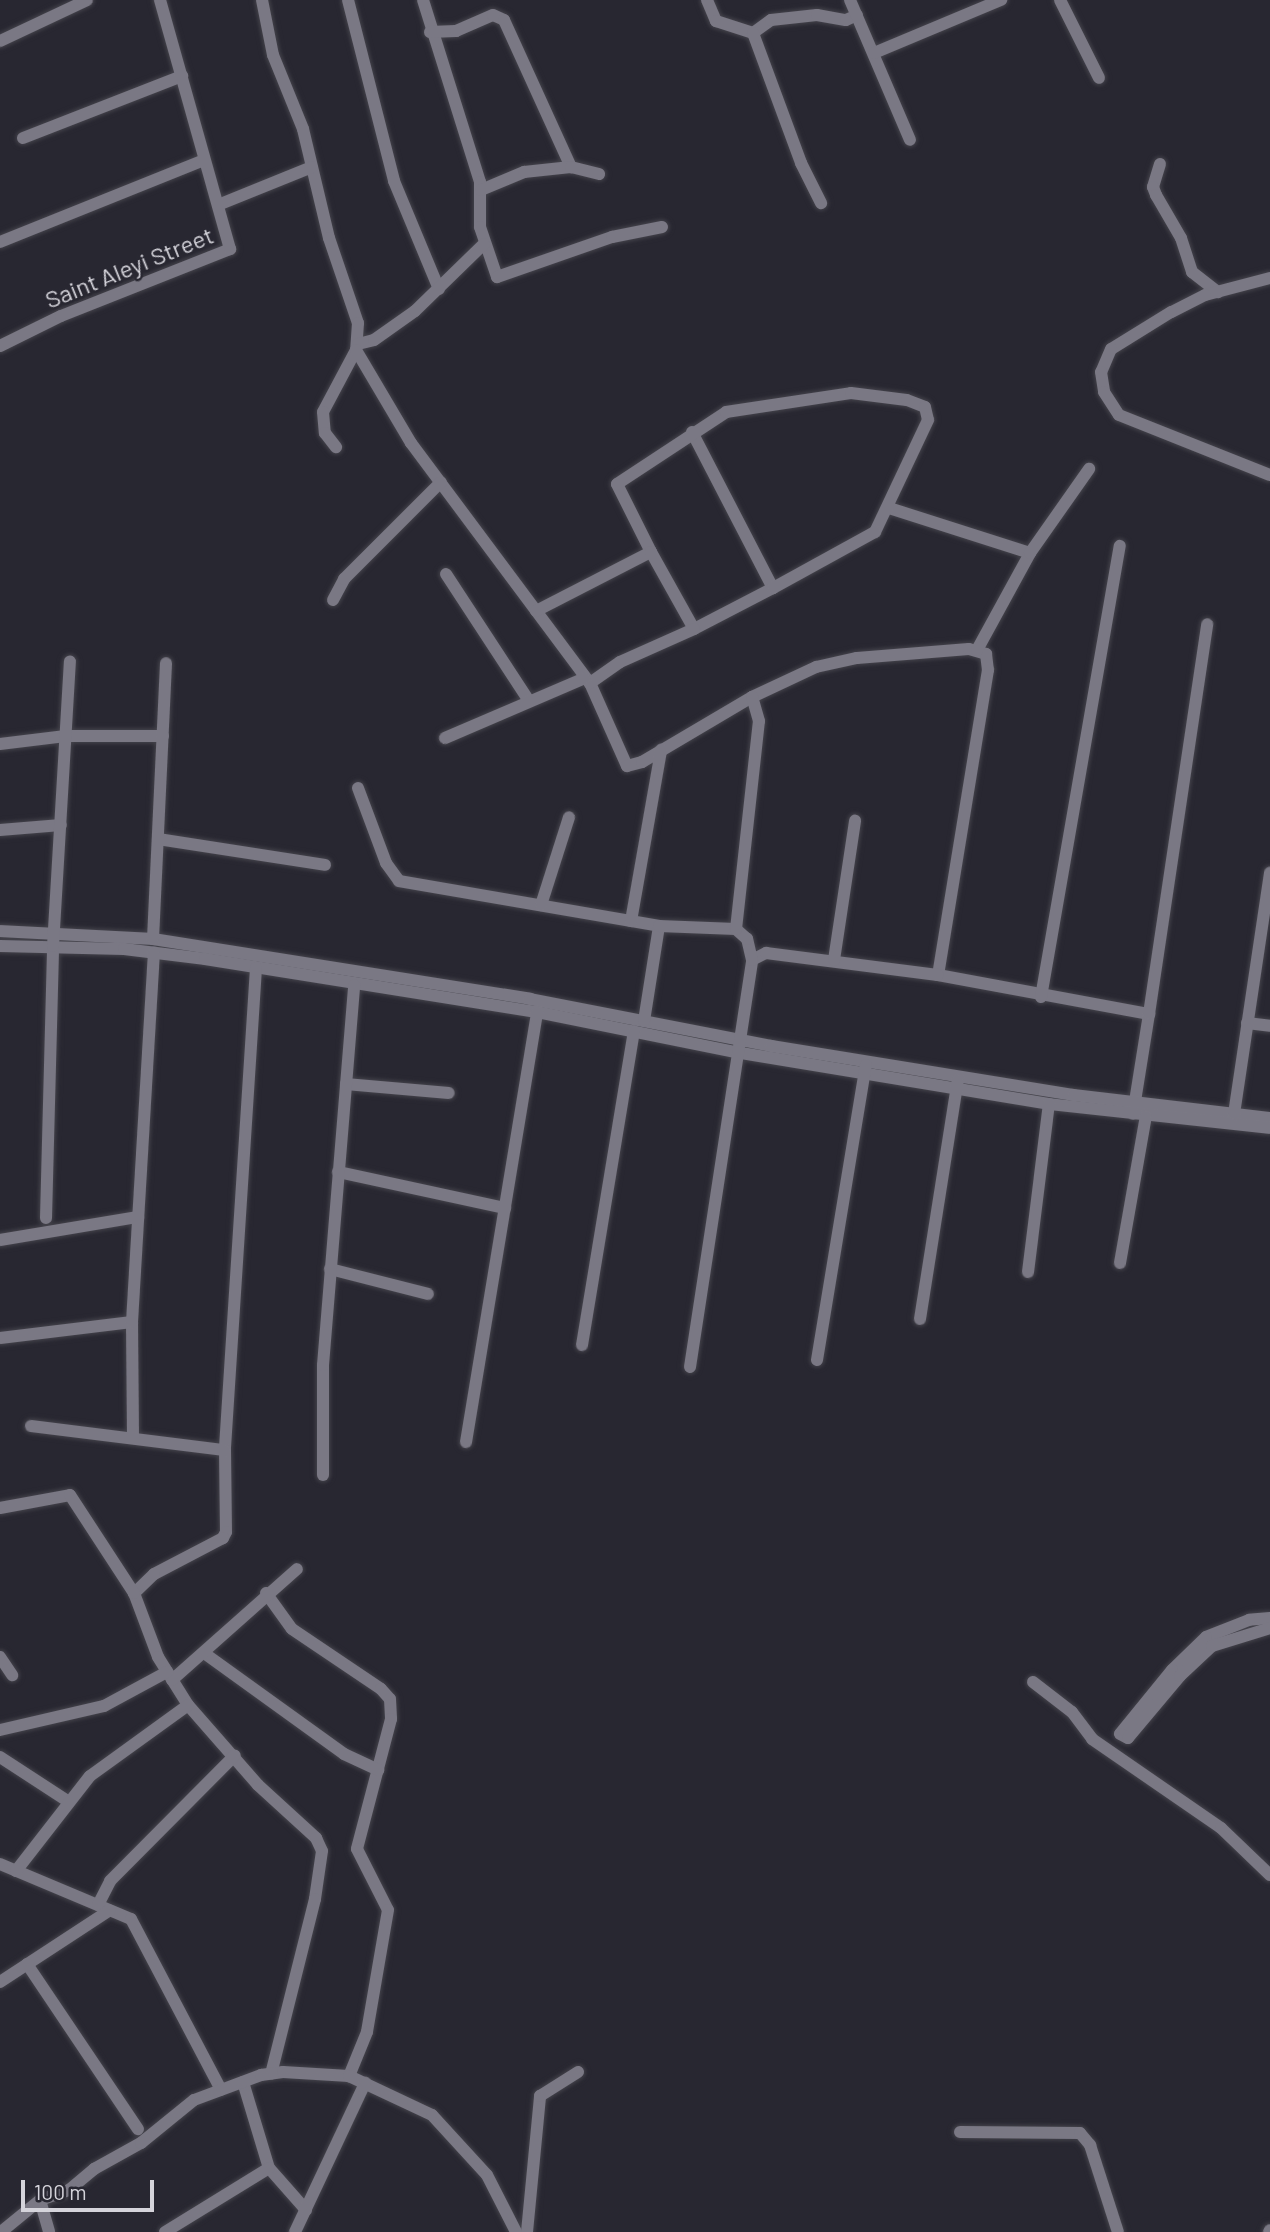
<!DOCTYPE html>
<html>
<head>
<meta charset="utf-8">
<style>
	body { margin:0 }
	#map { position:relative; width:1270px; height:2232px; overflow:hidden; background:#282731; font-family:Barlow,sans-serif }
	div>[style] { position:absolute }
	.roads { filter:drop-shadow(0 0 2px #44434b) drop-shadow(0 0 2px #44434b) }
	.minor>* { height:12px; margin:-6px; padding:0 6px; transform-origin:6px; border-radius:6px; background:#7a7884 }
	span { translate:-50% -50%; white-space:nowrap; text-align:center; line-height:1.15; -webkit-text-stroke:5px #282731; paint-order:stroke }
	.street-label { font-size:24px; color:#d5d4db }
	.scale { position:absolute; left:21px; top:2180px; width:133px; height:32px; box-sizing:border-box; border:4px solid #d5d4db; border-top:0; padding-left:9px; font-size:21px; line-height:24px; white-space:nowrap; color:#d5d4db; -webkit-text-stroke:5px #282731; paint-order:stroke }
</style>
</head>
<body>
<div id="map">
	<div class="roads">
		<div class="minor">
			<i style="left:262px;top:0;width:56px;rotate:78.7deg"></i>
			<i style="left:273px;top:55px;width:80px;rotate:67.9deg"></i>
			<i style="left:303px;top:129px;width:112px;rotate:76.6deg"></i>
			<i style="left:329px;top:238px;width:90px;rotate:71.2deg"></i>
			<i style="left:358px;top:323px;width:27px;rotate:94deg"></i>
			<i style="left:356px;top:350px;width:70px;rotate:118deg"></i>
			<i style="left:323px;top:412px;width:21px;rotate:85deg"></i>
			<i style="left:325px;top:433px;width:18px;rotate:52deg"></i>
			<i style="left:348px;top:0;width:187px;rotate:75.7deg"></i>
			<i style="left:394px;top:181px;width:117px;rotate:67.4deg"></i>
			<i style="left:423px;top:0;width:191px;rotate:72.6deg"></i>
			<i style="left:480px;top:182px;width:45px;rotate:90deg"></i>
			<i style="left:480px;top:227px;width:53px;rotate:71.2deg"></i>
			<i style="left:497px;top:277px;width:122px;rotate:-19.2deg"></i>
			<i style="left:612px;top:237px;width:51px;rotate:-11.3deg"></i>
			<i style="left:707px;top:0;width:23px;rotate:67deg"></i>
			<i style="left:716px;top:21px;width:39px;rotate:18deg"></i>
			<i style="left:753px;top:33px;width:22px;rotate:-36deg"></i>
			<i style="left:771px;top:20px;width:46px;rotate:-6.2deg"></i>
			<i style="left:817px;top:15px;width:29px;rotate:10deg"></i>
			<i style="left:846px;top:20px;width:12px;rotate:-24deg"></i>
			<i style="left:850px;top:0;width:152px;rotate:66.8deg"></i>
			<i style="left:1060px;top:0;width:87px;rotate:63.4deg"></i>
			<i style="left:430px;top:32px;width:26px;rotate:-2deg"></i>
			<i style="left:456px;top:31px;width:40px;rotate:-23.4deg"></i>
			<i style="left:493px;top:15px;width:12px;rotate:24deg"></i>
			<i style="left:504px;top:20px;width:162px;rotate:65.5deg"></i>
			<i style="left:753px;top:33px;width:139px;rotate:69.7deg"></i>
			<i style="left:801px;top:163px;width:45px;rotate:63.4deg"></i>
			<i style="left:0;top:41px;width:96px;rotate:-25.2deg"></i>
			<i style="left:874px;top:53px;width:138px;rotate:-22.7deg"></i>
			<i style="left:23px;top:138px;width:171px;rotate:-21.3deg"></i>
			<i style="left:1160px;top:164px;width:24px;rotate:107deg"></i>
			<i style="left:1153px;top:187px;width:9px;rotate:69deg"></i>
			<i style="left:1156px;top:195px;width:50px;rotate:59.8deg"></i>
			<i style="left:1181px;top:238px;width:36px;rotate:72deg"></i>
			<i style="left:1192px;top:272px;width:33px;rotate:38deg"></i>
			<i style="left:481px;top:190px;width:47px;rotate:-22.7deg"></i>
			<i style="left:524px;top:172px;width:47px;rotate:-6.1deg"></i>
			<i style="left:571px;top:167px;width:29px;rotate:14deg"></i>
			<i style="left:218px;top:205px;width:101px;rotate:-22deg"></i>
			<i style="left:0;top:242px;width:220px;rotate:-21.9deg"></i>
			<i style="left:1270px;top:278px;width:67px;rotate:165.3deg"></i>
			<i style="left:1205px;top:295px;width:38px;rotate:153deg"></i>
			<i style="left:1171px;top:312px;width:70px;rotate:148.3deg"></i>
			<i style="left:1111px;top:349px;width:25px;rotate:113deg"></i>
			<i style="left:1101px;top:372px;width:20px;rotate:81deg"></i>
			<i style="left:1104px;top:392px;width:27px;rotate:57deg"></i>
			<i style="left:1119px;top:415px;width:162px;rotate:21.7deg"></i>
			<i style="left:358px;top:344px;width:16px;rotate:-14deg"></i>
			<i style="left:374px;top:340px;width:50px;rotate:-35.3deg"></i>
			<i style="left:415px;top:311px;width:96px;rotate:-44.2deg"></i>
			<i style="left:0;top:346px;width:68px;rotate:-26.2deg"></i>
			<i style="left:61px;top:316px;width:182px;rotate:-21.6deg"></i>
			<i style="left:230px;top:249px;width:259px;rotate:-105.7deg"></i>
			<i style="left:356px;top:350px;width:108px;rotate:59.4deg"></i>
			<i style="left:411px;top:443px;width:299px;rotate:53.3deg"></i>
			<i style="left:590px;top:683px;width:91px;rotate:66deg"></i>
			<i style="left:627px;top:766px;width:16px;rotate:-15deg"></i>
			<i style="left:642px;top:762px;width:128px;rotate:-30.6deg"></i>
			<i style="left:752px;top:697px;width:71px;rotate:-25.1deg"></i>
			<i style="left:816px;top:667px;width:42px;rotate:-12.4deg"></i>
			<i style="left:857px;top:658px;width:112px;rotate:-4.6deg"></i>
			<i style="left:969px;top:649px;width:18px;rotate:16deg"></i>
			<i style="left:986px;top:654px;width:16px;rotate:83deg"></i>
			<i style="left:988px;top:670px;width:309px;rotate:99.3deg"></i>
			<i style="left:938px;top:975px;width:215px;rotate:10.5deg"></i>
			<i style="left:1149px;top:1014px;width:101px;rotate:99.1deg"></i>
			<i style="left:692px;top:432px;width:176px;rotate:62.6deg"></i>
			<i style="left:773px;top:588px;width:89px;rotate:152.6deg"></i>
			<i style="left:889px;top:508px;width:148px;rotate:17.7deg"></i>
			<i style="left:651px;top:552px;width:76px;rotate:-116.6deg"></i>
			<i style="left:617px;top:484px;width:131px;rotate:-33.4deg"></i>
			<i style="left:726px;top:412px;width:126px;rotate:-8.6deg"></i>
			<i style="left:851px;top:393px;width:56px;rotate:7.1deg"></i>
			<i style="left:907px;top:400px;width:19px;rotate:21deg"></i>
			<i style="left:925px;top:407px;width:13px;rotate:77deg"></i>
			<i style="left:928px;top:420px;width:124px;rotate:115.3deg"></i>
			<i style="left:875px;top:532px;width:116px;rotate:151.2deg"></i>
			<i style="left:446px;top:574px;width:152px;rotate:56.8deg"></i>
			<i style="left:333px;top:600px;width:24px;rotate:-62deg"></i>
			<i style="left:344px;top:579px;width:137px;rotate:-45deg"></i>
			<i style="left:536px;top:611px;width:129px;rotate:-27.2deg"></i>
			<i style="left:651px;top:552px;width:88px;rotate:60.8deg"></i>
			<i style="left:694px;top:629px;width:81px;rotate:156deg"></i>
			<i style="left:620px;top:662px;width:37px;rotate:145deg"></i>
			<i style="left:977px;top:650px;width:111px;rotate:-61.3deg"></i>
			<i style="left:1030px;top:553px;width:103px;rotate:-54.9deg"></i>
			<i style="left:445px;top:738px;width:152px;rotate:-23.2deg"></i>
			<i style="left:0;top:744px;width:66px;rotate:-6.9deg"></i>
			<i style="left:66px;top:736px;width:97px"></i>
			<i style="left:358px;top:788px;width:80px;rotate:69.5deg"></i>
			<i style="left:386px;top:863px;width:22px;rotate:54deg"></i>
			<i style="left:399px;top:881px;width:264px;rotate:9.8deg"></i>
			<i style="left:0;top:830px;width:61px;rotate:-4.7deg"></i>
			<i style="left:158px;top:839px;width:169px;rotate:8.8deg"></i>
			<i style="left:541px;top:905px;width:92px;rotate:-72.3deg"></i>
			<i style="left:631px;top:921px;width:174px;rotate:-80deg"></i>
			<i style="left:0;top:931px;width:153px;rotate:3deg"></i>
			<i style="left:153px;top:939px;width:382px;rotate:9deg"></i>
			<i style="left:530px;top:999px;width:246px;rotate:11deg"></i>
			<i style="left:771px;top:1046px;width:306px;rotate:9.2deg"></i>
			<i style="left:1073px;top:1095px;width:198px;rotate:6.7deg"></i>
			<i style="left:153px;top:939px;width:276px;rotate:-87.3deg"></i>
			<i style="left:0;top:946px;width:124px;rotate:1.4deg"></i>
			<i style="left:124px;top:949px;width:82px;rotate:7deg"></i>
			<i style="left:205px;top:959px;width:336px;rotate:9.1deg"></i>
			<i style="left:537px;top:1012px;width:208px;rotate:11.4deg"></i>
			<i style="left:741px;top:1053px;width:312px;rotate:9.4deg"></i>
			<i style="left:1049px;top:1104px;width:222px;rotate:6.2deg"></i>
			<i style="left:752px;top:960px;width:16px;rotate:-27deg"></i>
			<i style="left:766px;top:953px;width:173px;rotate:7.3deg"></i>
			<i style="left:834px;top:960px;width:141px;rotate:-81.4deg"></i>
			<i style="left:256px;top:968px;width:483px;rotate:93.7deg"></i>
			<i style="left:225px;top:1450px;width:82px;rotate:89.3deg"></i>
			<i style="left:226px;top:1532px;width:7px;rotate:117deg"></i>
			<i style="left:223px;top:1538px;width:78px;rotate:152.4deg"></i>
			<i style="left:154px;top:1574px;width:28px;rotate:136deg"></i>
			<i style="left:134px;top:1593px;width:68px;rotate:69.4deg"></i>
			<i style="left:158px;top:1657px;width:57px;rotate:58deg"></i>
			<i style="left:188px;top:1705px;width:106px;rotate:48.8deg"></i>
			<i style="left:258px;top:1785px;width:79px;rotate:42.4deg"></i>
			<i style="left:316px;top:1838px;width:14px;rotate:65deg"></i>
			<i style="left:322px;top:1851px;width:49px;rotate:98.3deg"></i>
			<i style="left:315px;top:1899px;width:180px;rotate:104.1deg"></i>
			<i style="left:1041px;top:997px;width:458px;rotate:-80.1deg"></i>
			<i style="left:1149px;top:1014px;width:394px;rotate:-81.5deg"></i>
			<i style="left:644px;top:1021px;width:96px;rotate:-81deg"></i>
			<i style="left:659px;top:926px;width:77px;rotate:2.2deg"></i>
			<i style="left:1247px;top:1023px;width:23px;rotate:7deg"></i>
			<i style="left:346px;top:1084px;width:103px;rotate:5deg"></i>
			<i style="left:1234px;top:1114px;width:244px;rotate:-81.5deg"></i>
			<i style="left:338px;top:1172px;width:171px;rotate:12.2deg"></i>
			<i style="left:46px;top:1218px;width:272px;rotate:-88.5deg"></i>
			<i style="left:53px;top:946px;width:285px;rotate:-86.6deg"></i>
			<i style="left:0;top:1240px;width:140px;rotate:-9.5deg"></i>
			<i style="left:1120px;top:1263px;width:149px;rotate:-80deg"></i>
			<i style="left:330px;top:1269px;width:101px;rotate:14.3deg"></i>
			<i style="left:1028px;top:1272px;width:169px;rotate:-82.9deg"></i>
			<i style="left:920px;top:1319px;width:242px;rotate:-81deg"></i>
			<i style="left:132px;top:1322px;width:115px;rotate:89.5deg"></i>
			<i style="left:0;top:1338px;width:133px;rotate:-6.9deg"></i>
			<i style="left:132px;top:1322px;width:370px;rotate:-86.6deg"></i>
			<i style="left:582px;top:1345px;width:318px;rotate:-80.6deg"></i>
			<i style="left:817px;top:1360px;width:299px;rotate:-80.6deg"></i>
			<i style="left:690px;top:1367px;width:412px;rotate:-81.3deg"></i>
			<i style="left:752px;top:960px;width:22px;rotate:-103deg"></i>
			<i style="left:747px;top:939px;width:15px;rotate:-138deg"></i>
			<i style="left:736px;top:929px;width:209px;rotate:-83.7deg"></i>
			<i style="left:759px;top:721px;width:25px;rotate:-106deg"></i>
			<i style="left:31px;top:1426px;width:195px;rotate:7.1deg"></i>
			<i style="left:466px;top:1442px;width:436px;rotate:-80.6deg"></i>
			<i style="left:323px;top:1475px;width:110px;rotate:-90deg"></i>
			<i style="left:323px;top:1365px;width:381px;rotate:-85.3deg"></i>
			<i style="left:0;top:1508px;width:71px;rotate:-10.5deg"></i>
			<i style="left:70px;top:1495px;width:117px;rotate:56.9deg"></i>
			<i style="left:266px;top:1593px;width:44px;rotate:54.2deg"></i>
			<i style="left:292px;top:1629px;width:107px;rotate:34deg"></i>
			<i style="left:381px;top:1689px;width:13px;rotate:48deg"></i>
			<i style="left:390px;top:1699px;width:20px;rotate:87deg"></i>
			<i style="left:391px;top:1719px;width:134px;rotate:104.7deg"></i>
			<i style="left:357px;top:1849px;width:68px;rotate:63.1deg"></i>
			<i style="left:388px;top:1910px;width:124px;rotate:99.8deg"></i>
			<i style="left:367px;top:2032px;width:48px;rotate:112.2deg"></i>
			<i style="left:1270px;top:1618px;width:21px;rotate:175deg"></i>
			<i style="left:1249px;top:1620px;width:46px;rotate:158.4deg"></i>
			<i style="left:1206px;top:1637px;width:47px;rotate:135.9deg"></i>
			<i style="left:1172px;top:1670px;width:82px;rotate:129.1deg"></i>
			<i style="left:1120px;top:1734px;width:9px;rotate:27deg"></i>
			<i style="left:1128px;top:1738px;width:81px;rotate:-50deg"></i>
			<i style="left:1180px;top:1676px;width:44px;rotate:-43.2deg"></i>
			<i style="left:1212px;top:1646px;width:61px;rotate:-17.2deg"></i>
			<i style="left:204px;top:1653px;width:173px;rotate:35.8deg"></i>
			<i style="left:344px;top:1754px;width:38px;rotate:25deg"></i>
			<i style="left:0;top:1657px;width:22px;rotate:56deg"></i>
			<i style="left:172px;top:1680px;width:167px;rotate:-41.6deg"></i>
			<i style="left:1033px;top:1682px;width:49px;rotate:37.6deg"></i>
			<i style="left:1072px;top:1712px;width:34px;rotate:53deg"></i>
			<i style="left:1092px;top:1739px;width:157px;rotate:34.6deg"></i>
			<i style="left:1221px;top:1828px;width:68px;rotate:43.8deg"></i>
			<i style="left:0;top:1730px;width:107px;rotate:-13deg"></i>
			<i style="left:104px;top:1706px;width:72px;rotate:-28.4deg"></i>
			<i style="left:0;top:1757px;width:82px;rotate:33.1deg"></i>
			<i style="left:0;top:1864px;width:142px;rotate:22.8deg"></i>
			<i style="left:131px;top:1919px;width:193px;rotate:62.2deg"></i>
			<i style="left:16px;top:1871px;width:120px;rotate:-52.1deg"></i>
			<i style="left:90px;top:1776px;width:121px;rotate:-35.9deg"></i>
			<i style="left:98px;top:1905px;width:27px;rotate:-63deg"></i>
			<i style="left:110px;top:1881px;width:177px;rotate:-45.2deg"></i>
			<i style="left:27px;top:1964px;width:199px;rotate:56.1deg"></i>
			<i style="left:0;top:1982px;width:131px;rotate:-33.2deg"></i>
			<i style="left:243px;top:2082px;width:90px;rotate:73.2deg"></i>
			<i style="left:269px;top:2168px;width:56px;rotate:48.6deg"></i>
			<i style="left:960px;top:2132px;width:120px;rotate:0.5deg"></i>
			<i style="left:1080px;top:2133px;width:16px;rotate:50deg"></i>
			<i style="left:1090px;top:2145px;width:91px;rotate:72.2deg"></i>
			<i style="left:40px;top:2200px;width:33px;rotate:74deg"></i>
			<i style="left:1px;top:2232px;width:50px;rotate:-39.4deg"></i>
			<i style="left:40px;top:2200px;width:31px;rotate:-19deg"></i>
			<i style="left:69px;top:2190px;width:33px;rotate:-40deg"></i>
			<i style="left:94px;top:2169px;width:54px;rotate:-29deg"></i>
			<i style="left:141px;top:2143px;width:68px;rotate:-39.1deg"></i>
			<i style="left:194px;top:2100px;width:72px;rotate:-20.5deg"></i>
			<i style="left:261px;top:2075px;width:22px;rotate:-8deg"></i>
			<i style="left:283px;top:2072px;width:66px;rotate:3.5deg"></i>
			<i style="left:349px;top:2076px;width:92px;rotate:25.2deg"></i>
			<i style="left:432px;top:2115px;width:81px;rotate:47.5deg"></i>
			<i style="left:487px;top:2175px;width:64px;rotate:63deg"></i>
			<i style="left:165px;top:2232px;width:122px;rotate:-31.6deg"></i>
			<i style="left:295px;top:2232px;width:165px;rotate:-64.8deg"></i>
			<i style="left:527px;top:2232px;width:137px;rotate:-84.5deg"></i>
			<i style="left:540px;top:2096px;width:45px;rotate:-32.3deg"></i>
			<i style="left:1269px;top:2232px;width:2px;rotate:-63deg"></i>
		</div>
	</div>
	<div class="street-label">
		<span style="left:129px;top:267px;rotate:-22deg">Saint Aleyi Street</span>
	</div>
	<div class="scale">100 m</div>
</div>
</body>
</html>
